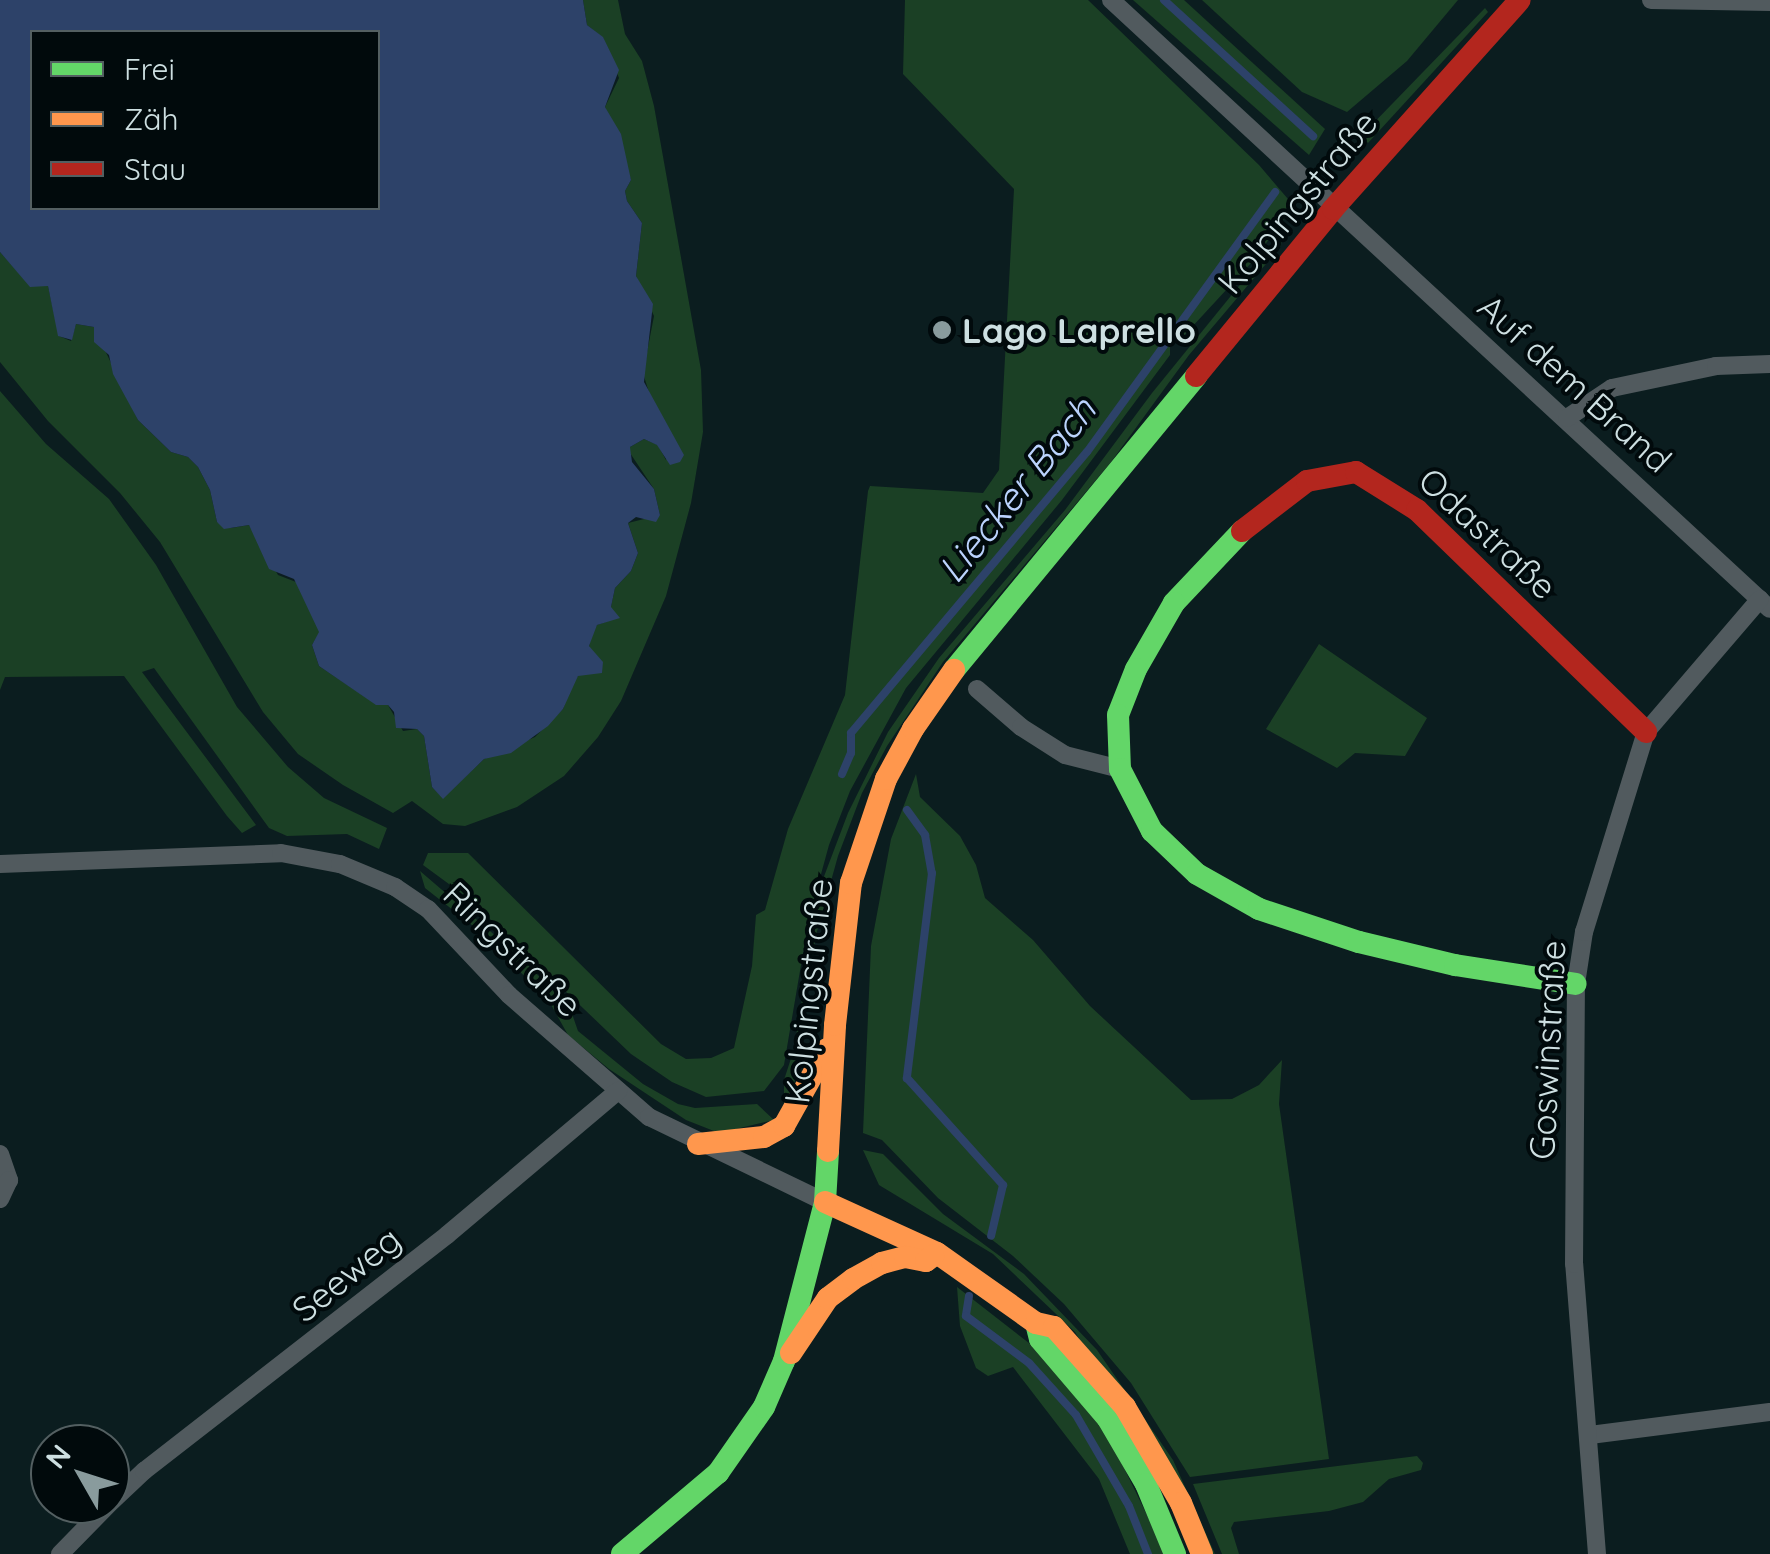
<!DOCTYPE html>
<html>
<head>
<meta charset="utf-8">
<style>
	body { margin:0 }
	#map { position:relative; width:1770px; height:1554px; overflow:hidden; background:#0b1d1f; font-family:Quicksand,sans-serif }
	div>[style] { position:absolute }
	.green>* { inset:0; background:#1b4025 }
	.water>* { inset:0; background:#2d4269 }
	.stream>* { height:8px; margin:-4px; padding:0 4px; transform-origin:4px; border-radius:4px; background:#2d4269 }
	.street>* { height:18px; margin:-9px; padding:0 9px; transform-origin:9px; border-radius:9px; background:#515a5e }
	.fast>* { height:22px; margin:-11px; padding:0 11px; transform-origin:11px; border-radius:11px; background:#63d668 }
	.slow>* { height:22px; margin:-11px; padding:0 11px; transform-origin:11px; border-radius:11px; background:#ff974d }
	.jam>* { height:22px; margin:-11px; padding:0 11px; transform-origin:11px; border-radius:11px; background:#b3261e }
	.dots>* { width:28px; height:28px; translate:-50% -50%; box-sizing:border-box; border:5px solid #010a0c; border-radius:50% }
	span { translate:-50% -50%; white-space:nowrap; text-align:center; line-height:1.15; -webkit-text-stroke:8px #010a0c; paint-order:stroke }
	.street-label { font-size:35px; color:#cddfe1 }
	.poi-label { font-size:35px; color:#cddfe1; font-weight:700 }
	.left { translate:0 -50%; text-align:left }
	.water-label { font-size:38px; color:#bbd3fd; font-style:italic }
	.legend { position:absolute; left:30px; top:30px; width:350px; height:180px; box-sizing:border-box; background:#010a0c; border:2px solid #535f61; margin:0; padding:12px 18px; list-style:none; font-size:30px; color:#cddfe1 }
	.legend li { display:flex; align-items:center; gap:20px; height:50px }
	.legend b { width:50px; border:2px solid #535f61 }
	.north { position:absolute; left:30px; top:1424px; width:100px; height:100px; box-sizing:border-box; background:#010a0c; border:2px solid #535f61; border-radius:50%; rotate:309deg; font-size:28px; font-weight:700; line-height:40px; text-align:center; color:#cddfe1 }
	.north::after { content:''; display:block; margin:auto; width:35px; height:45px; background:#899b9d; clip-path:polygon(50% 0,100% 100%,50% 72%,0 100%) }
</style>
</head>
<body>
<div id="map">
	<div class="green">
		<i style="clip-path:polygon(583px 0,618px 0,625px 34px,642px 61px,654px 106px,701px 370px,703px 432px,691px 503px,666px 596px,621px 701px,598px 737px,564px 776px,517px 807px,465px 826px,443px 824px,412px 801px,393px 813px,343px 785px,298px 754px,263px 712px,160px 542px,120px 493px,48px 421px,0 362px,0 252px,24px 279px,48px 286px,59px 336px,71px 341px,76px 324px,94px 327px,138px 420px,171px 452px,188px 457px,198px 467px,210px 490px,217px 522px,231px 528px,249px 525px,278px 575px,296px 582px,320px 632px,312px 645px,319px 666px,376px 704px,388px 705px,403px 731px,417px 729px,424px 736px,432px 787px,443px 798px,484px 759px,535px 737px,563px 709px,571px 686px,593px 654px,589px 646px,592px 633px,597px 625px,608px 621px,615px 588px,631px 571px,638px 553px,628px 523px,660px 515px,654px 489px,630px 453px,630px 447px,644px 439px,658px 445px,666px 460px,668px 429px,651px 399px,643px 373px,654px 316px,636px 276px,642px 223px,627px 201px,625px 191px,631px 180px,605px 107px,619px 78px,603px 38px,587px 25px)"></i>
		<i style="clip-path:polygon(905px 0,1088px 0,1259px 165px,1294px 206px,1252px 262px,1179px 341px,1170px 343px,1170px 355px,1062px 500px,906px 688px,850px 791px,829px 845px,809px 918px,784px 1065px,764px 1091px,706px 1097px,672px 1082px,631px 1054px,468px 898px,423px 865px,428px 853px,468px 853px,661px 1044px,686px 1059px,711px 1058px,734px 1048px,752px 966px,756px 915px,765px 910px,788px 829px,845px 695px,868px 491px,870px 486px,983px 493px,999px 470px,1014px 189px,903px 74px)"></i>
		<i style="clip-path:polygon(1133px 0,1184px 0,1325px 129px,1309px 155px)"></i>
		<i style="clip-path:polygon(1202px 0,1458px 0,1407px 61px,1347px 112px,1302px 92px)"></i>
		<i style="clip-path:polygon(1485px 8px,1488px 12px,1368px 143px,1361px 136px)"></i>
		<i style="clip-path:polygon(1282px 233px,1281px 246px,1189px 355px,1111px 462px,943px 662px,887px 746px,862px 793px,838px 856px,816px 935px,794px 1086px,784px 1109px,784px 1080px,794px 1049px,820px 887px,848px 813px,888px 732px,939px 658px,1065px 510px,1152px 393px)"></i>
		<i style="clip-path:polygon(0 391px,46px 444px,109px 499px,156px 565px,237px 707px,288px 767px,324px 798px,387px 828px,379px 849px,347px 834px,287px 836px,269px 828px,154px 668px,142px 672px,256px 825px,242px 833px,227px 816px,124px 676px,5px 677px,0 690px)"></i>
		<i style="clip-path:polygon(1319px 644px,1427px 718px,1405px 756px,1355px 753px,1337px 768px,1266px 729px)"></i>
		<i style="clip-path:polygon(916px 774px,920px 797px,960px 836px,976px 865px,985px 898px,1033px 940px,1090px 1006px,1191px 1100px,1232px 1099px,1259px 1085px,1282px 1060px,1279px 1104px,1329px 1459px,1190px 1477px,1131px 1383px,1064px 1304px,1013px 1256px,938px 1198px,882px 1140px,863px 1133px,871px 946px,891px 839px)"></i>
		<i style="clip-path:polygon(420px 871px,519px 956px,570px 1008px,578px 1031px,643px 1084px,678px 1104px,695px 1108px,757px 1104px,774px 1120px,719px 1133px,686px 1120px,609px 1069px,568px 1035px,549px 1001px,482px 933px,425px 888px)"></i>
		<i style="clip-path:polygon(863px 1150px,883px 1154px,943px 1214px,1024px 1274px,1097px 1350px,1173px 1460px,1215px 1554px,1210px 1554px,1075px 1332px,993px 1254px,879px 1185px)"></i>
		<i style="clip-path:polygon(957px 1287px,1047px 1357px,1106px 1431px,1166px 1554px,1130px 1554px,1099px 1479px,1013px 1367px,988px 1376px,976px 1368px,960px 1326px)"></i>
		<i style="clip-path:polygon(1417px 1456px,1423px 1463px,1421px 1470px,1389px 1479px,1363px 1502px,1329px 1511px,1234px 1522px,1231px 1528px,1239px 1554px,1222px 1554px,1193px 1484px)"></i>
	</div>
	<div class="water">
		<i style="clip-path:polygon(evenodd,0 0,583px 0,587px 25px,603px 37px,619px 70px,605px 107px,621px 134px,631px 180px,625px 191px,627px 201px,642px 223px,636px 276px,653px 304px,644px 382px,684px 455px,680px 462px,670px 465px,657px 445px,644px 439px,630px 447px,632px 462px,654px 489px,660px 515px,656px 522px,636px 517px,628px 523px,638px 553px,631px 571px,615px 588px,611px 607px,620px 618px,597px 625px,589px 646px,603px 662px,602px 673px,578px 676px,563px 709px,548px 726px,511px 753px,484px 759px,443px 799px,432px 787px,424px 736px,417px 729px,396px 728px,394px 712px,388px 705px,376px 705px,319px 666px,312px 645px,319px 632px,294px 579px,269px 569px,249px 525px,224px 529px,217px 522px,210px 490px,198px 467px,188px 457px,171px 452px,138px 420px,113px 374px,109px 355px,94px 342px,94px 327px,76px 324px,72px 340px,58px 336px,48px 286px,30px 287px,0 252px,0 0,32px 32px,378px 32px,378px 208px,32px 208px,32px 32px)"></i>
	</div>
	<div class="stream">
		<i style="left:1164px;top:0;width:202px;rotate:42.4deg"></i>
		<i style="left:842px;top:774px;width:23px;rotate:-67deg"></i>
		<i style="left:851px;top:753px;width:20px;rotate:-90deg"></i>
		<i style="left:851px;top:733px;width:367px;rotate:-50deg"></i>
		<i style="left:1087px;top:452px;width:321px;rotate:-54.1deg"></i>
		<i style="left:907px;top:810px;width:31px;rotate:54deg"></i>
		<i style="left:925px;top:835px;width:39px;rotate:80deg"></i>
		<i style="left:932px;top:873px;width:207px;rotate:97deg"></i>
		<i style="left:907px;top:1078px;width:144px;rotate:48.1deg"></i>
		<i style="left:1003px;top:1185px;width:52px;rotate:103.2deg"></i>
		<i style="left:969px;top:1296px;width:20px;rotate:99deg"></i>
		<i style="left:966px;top:1316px;width:79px;rotate:36.7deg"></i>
		<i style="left:1029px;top:1363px;width:70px;rotate:47.9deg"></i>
		<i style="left:1076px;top:1415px;width:105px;rotate:59.8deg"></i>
		<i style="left:1129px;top:1506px;width:52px;rotate:68.4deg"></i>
	</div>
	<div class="street">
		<i style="left:1111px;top:0;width:897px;rotate:42.74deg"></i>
		<i style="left:1651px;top:0;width:119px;rotate:1deg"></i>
		<i style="left:1567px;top:418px;width:54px;rotate:-33.7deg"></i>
		<i style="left:1612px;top:388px;width:106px;rotate:-11.9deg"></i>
		<i style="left:1716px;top:366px;width:54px;rotate:-2.1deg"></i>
		<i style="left:977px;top:689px;width:58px;rotate:40.8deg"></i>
		<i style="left:1021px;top:727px;width:52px;rotate:32.5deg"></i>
		<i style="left:1065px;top:755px;width:57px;rotate:14.3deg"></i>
		<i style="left:0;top:864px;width:281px;rotate:-2.2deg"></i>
		<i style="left:281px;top:853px;width:60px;rotate:10.6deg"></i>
		<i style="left:340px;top:864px;width:60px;rotate:22.7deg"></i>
		<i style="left:395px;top:887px;width:40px;rotate:34deg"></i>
		<i style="left:428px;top:909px;width:118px;rotate:46.7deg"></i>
		<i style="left:509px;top:995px;width:186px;rotate:41.1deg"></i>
		<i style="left:649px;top:1117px;width:195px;rotate:25.8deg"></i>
		<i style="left:0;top:1154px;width:28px;rotate:71deg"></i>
		<i style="left:9px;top:1180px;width:21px;rotate:115deg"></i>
		<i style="left:1590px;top:1435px;width:181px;rotate:-7.3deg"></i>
		<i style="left:110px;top:1503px;width:47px;rotate:-43.3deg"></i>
		<i style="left:144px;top:1471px;width:384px;rotate:-37.9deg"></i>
		<i style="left:447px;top:1235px;width:224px;rotate:-40.1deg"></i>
		<i style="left:60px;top:1554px;width:70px;rotate:-45.6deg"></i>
		<i style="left:1597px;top:1554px;width:291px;rotate:-94.5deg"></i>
		<i style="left:1574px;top:1264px;width:280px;rotate:-89.6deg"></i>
		<i style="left:1576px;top:984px;width:53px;rotate:-81.3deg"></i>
		<i style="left:1584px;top:932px;width:209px;rotate:-72.8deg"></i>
		<i style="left:1646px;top:732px;width:175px;rotate:-49.4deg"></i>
	</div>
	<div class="fast">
		<i style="left:1242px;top:531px;width:99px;rotate:133.4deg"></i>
		<i style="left:1174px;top:603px;width:76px;rotate:119.9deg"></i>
		<i style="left:1136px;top:669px;width:49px;rotate:111.4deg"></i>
		<i style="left:1118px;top:715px;width:54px;rotate:87.9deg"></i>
		<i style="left:1120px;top:769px;width:70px;rotate:62.7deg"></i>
		<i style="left:1152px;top:831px;width:62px;rotate:43.7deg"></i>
		<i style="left:1197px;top:874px;width:71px;rotate:29.4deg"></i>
		<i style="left:1259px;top:909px;width:105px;rotate:18.3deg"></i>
		<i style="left:1359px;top:942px;width:99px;rotate:13.5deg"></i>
		<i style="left:1455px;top:965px;width:122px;rotate:8.9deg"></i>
		<i style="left:954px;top:670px;width:381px;rotate:-50.5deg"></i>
		<i style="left:1036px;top:1323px;width:16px;rotate:76deg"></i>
		<i style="left:1040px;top:1339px;width:105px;rotate:49.6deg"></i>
		<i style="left:1108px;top:1419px;width:75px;rotate:59.7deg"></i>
		<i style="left:1146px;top:1484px;width:76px;rotate:67.5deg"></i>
		<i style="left:622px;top:1554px;width:126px;rotate:-40.2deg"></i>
		<i style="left:718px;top:1473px;width:80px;rotate:-55.1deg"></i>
		<i style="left:764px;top:1407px;width:50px;rotate:-66.5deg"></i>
		<i style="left:784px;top:1361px;width:164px;rotate:-75.5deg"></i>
		<i style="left:825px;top:1202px;width:51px;rotate:-86.6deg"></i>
	</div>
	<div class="slow">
		<i style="left:698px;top:1144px;width:66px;rotate:-6.1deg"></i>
		<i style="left:764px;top:1137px;width:23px;rotate:-29deg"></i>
		<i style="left:784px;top:1126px;width:88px;rotate:-60.8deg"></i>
		<i style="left:828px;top:1151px;width:126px;rotate:-86.8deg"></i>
		<i style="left:835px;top:1025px;width:143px;rotate:-83.6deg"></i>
		<i style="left:851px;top:883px;width:110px;rotate:-71.4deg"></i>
		<i style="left:886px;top:779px;width:57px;rotate:-61.6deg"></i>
		<i style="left:913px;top:729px;width:72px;rotate:-55.2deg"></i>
		<i style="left:825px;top:1202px;width:123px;rotate:24.5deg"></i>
		<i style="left:937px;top:1253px;width:121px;rotate:35.3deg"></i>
		<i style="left:1036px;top:1323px;width:18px;rotate:13deg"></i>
		<i style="left:1054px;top:1327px;width:107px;rotate:48.4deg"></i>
		<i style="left:1125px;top:1407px;width:111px;rotate:59.7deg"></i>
		<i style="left:1181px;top:1503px;width:55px;rotate:67.6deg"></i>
		<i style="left:791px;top:1353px;width:66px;rotate:-56.1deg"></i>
		<i style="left:828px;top:1298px;width:31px;rotate:-37deg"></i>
		<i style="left:853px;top:1279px;width:33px;rotate:-29deg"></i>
		<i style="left:882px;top:1263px;width:24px;rotate:-15deg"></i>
		<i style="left:905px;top:1257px;width:21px;rotate:11deg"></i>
		<i style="left:926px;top:1261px;width:9px;rotate:-36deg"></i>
	</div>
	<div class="jam">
		<i style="left:1196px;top:376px;width:216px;rotate:-50.6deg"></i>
		<i style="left:1333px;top:209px;width:280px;rotate:-48.2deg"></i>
		<i style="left:1242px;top:531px;width:82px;rotate:-37.6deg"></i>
		<i style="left:1307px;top:481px;width:50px;rotate:-10.4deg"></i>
		<i style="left:1356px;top:472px;width:72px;rotate:31.9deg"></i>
		<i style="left:1417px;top:510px;width:319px;rotate:44.1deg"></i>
	</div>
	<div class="dots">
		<i style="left:942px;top:330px;background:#899b9d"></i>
	</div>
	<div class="street-label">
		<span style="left:1297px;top:202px;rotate:-50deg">Kolpingstraße</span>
		<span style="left:1575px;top:383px;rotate:42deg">Auf dem Brand</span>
		<span style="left:1488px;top:533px;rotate:43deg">Odastraße</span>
		<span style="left:513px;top:949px;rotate:44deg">Ringstraße</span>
		<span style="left:808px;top:991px;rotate:-84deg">Kolpingstraße</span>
		<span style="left:1547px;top:1050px;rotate:-87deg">Goswinstraße</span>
		<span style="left:346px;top:1274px;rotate:-39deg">Seeweg</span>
	</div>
	<div class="poi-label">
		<span class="left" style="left:962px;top:330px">Lago Laprello</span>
	</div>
	<div class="water-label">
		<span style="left:1017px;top:490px;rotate:-51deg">Liecker Bach</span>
	</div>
	<ul class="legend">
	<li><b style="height:12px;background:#63d668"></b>Frei</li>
	<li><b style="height:12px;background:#ff974d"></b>Zäh</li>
	<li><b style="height:12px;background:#b3261e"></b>Stau</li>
	</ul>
	<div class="north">N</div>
</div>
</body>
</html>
